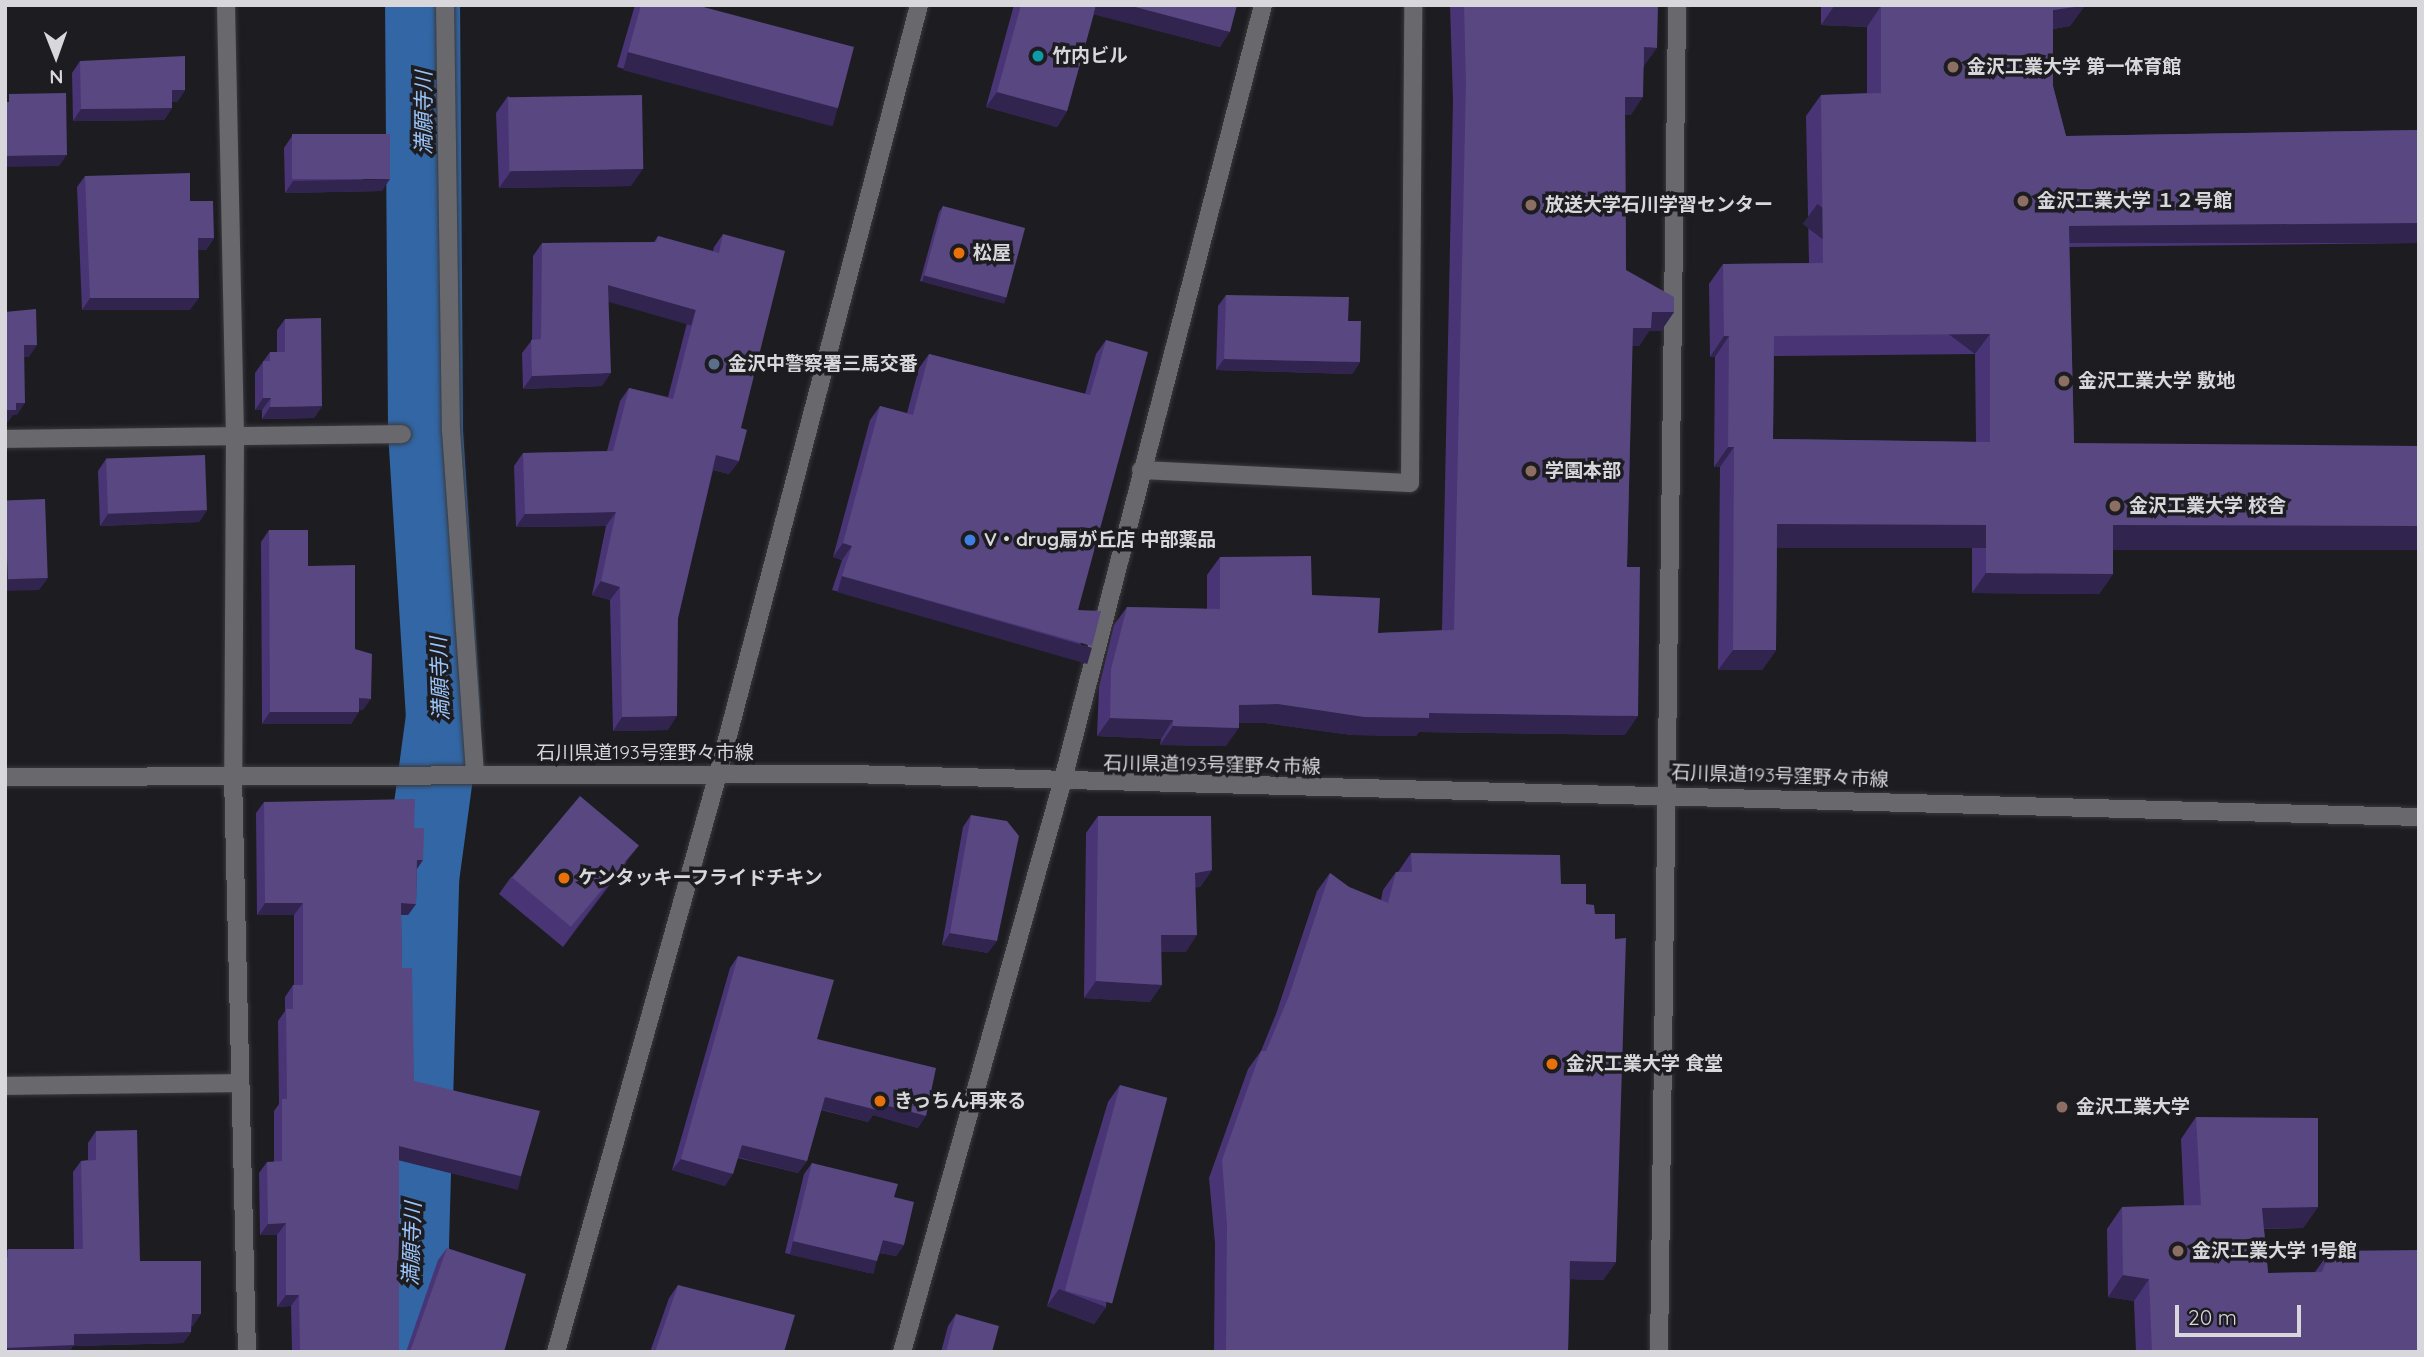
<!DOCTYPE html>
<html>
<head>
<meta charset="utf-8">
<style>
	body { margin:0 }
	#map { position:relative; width:2424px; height:1357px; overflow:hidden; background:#1d1c21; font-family:Quicksand,"Noto Sans JP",sans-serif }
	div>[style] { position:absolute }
	.river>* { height:75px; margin:-37.5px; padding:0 37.5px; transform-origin:37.5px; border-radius:37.5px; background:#3266a4 }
	.roads { filter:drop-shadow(0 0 2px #39393c) drop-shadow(0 0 2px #39393c) }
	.street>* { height:18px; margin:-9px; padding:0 9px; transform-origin:9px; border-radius:9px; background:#69686d }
	.secondary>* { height:18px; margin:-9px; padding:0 9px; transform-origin:9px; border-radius:9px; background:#69686d }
	.wall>* { inset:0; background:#493575 }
	.shaded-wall>* { inset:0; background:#31244f; transform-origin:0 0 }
	.building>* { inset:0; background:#584780; transform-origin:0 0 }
	.dots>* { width:19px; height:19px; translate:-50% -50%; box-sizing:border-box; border:4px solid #1d1c21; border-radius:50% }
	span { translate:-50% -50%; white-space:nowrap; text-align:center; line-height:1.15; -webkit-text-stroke:7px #1d1c21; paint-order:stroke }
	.poi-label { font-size:19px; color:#d8d7db; font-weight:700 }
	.left { translate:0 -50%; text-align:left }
	.street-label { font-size:19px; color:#d8d7db }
	.water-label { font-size:21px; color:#9bc5f9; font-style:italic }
	.frame { position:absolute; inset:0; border:7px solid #d8d7db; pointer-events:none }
	.north { position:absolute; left:21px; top:21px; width:70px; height:70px; -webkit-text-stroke:5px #1d1c21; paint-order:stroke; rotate:179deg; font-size:19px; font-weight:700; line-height:28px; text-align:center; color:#d8d7db }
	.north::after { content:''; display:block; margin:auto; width:24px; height:32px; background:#d8d7db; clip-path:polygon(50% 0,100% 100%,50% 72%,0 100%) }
	.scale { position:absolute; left:2175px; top:1305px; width:126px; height:32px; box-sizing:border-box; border:4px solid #d8d7db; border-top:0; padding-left:9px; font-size:21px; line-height:24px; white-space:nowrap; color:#d8d7db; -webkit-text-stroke:5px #1d1c21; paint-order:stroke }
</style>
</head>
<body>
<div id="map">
	<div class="river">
		<i style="left:408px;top:1352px;width:473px;rotate:-88.4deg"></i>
		<i style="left:421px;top:879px;width:163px;rotate:-82.3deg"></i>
		<i style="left:443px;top:717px;width:290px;rotate:-93.6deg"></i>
		<i style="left:425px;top:428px;width:423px;rotate:-90.4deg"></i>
	</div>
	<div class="roads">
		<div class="street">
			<i style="left:226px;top:5px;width:431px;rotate:88.8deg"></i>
			<i style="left:235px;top:436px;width:340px;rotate:90.3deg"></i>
			<i style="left:233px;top:776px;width:576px;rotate:88.61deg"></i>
			<i style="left:445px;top:5px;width:425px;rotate:89.2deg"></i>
			<i style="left:451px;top:430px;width:345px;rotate:86deg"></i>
			<i style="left:5px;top:439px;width:397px;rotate:-0.7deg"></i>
			<i style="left:1141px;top:470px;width:269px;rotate:2.8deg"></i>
			<i style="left:1410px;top:483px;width:478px;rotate:-89.6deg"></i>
			<i style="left:5px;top:1086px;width:235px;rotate:-0.7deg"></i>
			<i style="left:902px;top:1352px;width:591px;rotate:-74.29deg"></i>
			<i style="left:1062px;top:783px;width:804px;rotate:-75.51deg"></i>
			<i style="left:1659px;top:1352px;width:1347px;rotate:-89.23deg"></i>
		</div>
		<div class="secondary">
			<i style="left:5px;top:777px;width:845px;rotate:-0.2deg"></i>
			<i style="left:850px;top:774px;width:1570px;rotate:1.57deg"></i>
			<i style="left:556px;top:1352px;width:600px;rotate:-74.34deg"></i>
			<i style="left:718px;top:774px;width:795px;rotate:-75.35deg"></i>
		</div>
	</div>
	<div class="wall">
		<i style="clip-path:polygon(635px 5px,696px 5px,838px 108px,827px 123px,617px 67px)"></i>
		<i style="clip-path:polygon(1014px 5px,1237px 5px,1220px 47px,1094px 14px,1067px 111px,1057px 127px,986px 107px)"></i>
		<i style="clip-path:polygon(1450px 5px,1658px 5px,1644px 66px,1631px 115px,1625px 115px,1626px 270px,1674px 312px,1661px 331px,1649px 331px,1639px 346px,1632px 346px,1627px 567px,1625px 735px,1419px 732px,1416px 736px,1352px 735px,1265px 723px,1239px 723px,1226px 746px,1160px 745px,1161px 739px,1097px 736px,1099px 687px,1114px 625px,1127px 607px,1207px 609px,1207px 575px,1220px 557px,1378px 633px,1442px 630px,1453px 100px)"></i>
		<i style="clip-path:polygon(evenodd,1821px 5px,2085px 5px,2070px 26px,2053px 29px,2053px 86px,2066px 136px,2419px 130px,2419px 243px,2069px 247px,2074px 443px,2113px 546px,2113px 574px,2099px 594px,1972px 593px,1972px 545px,1777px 544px,1776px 650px,1762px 670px,1718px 670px,1720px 467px,1714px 467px,1715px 357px,1710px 357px,1709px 284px,1723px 264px,1809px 263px,1806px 116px,1821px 95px,1867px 93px,1867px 27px,1821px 25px,1821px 5px,1975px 354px,1976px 442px,1773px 439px,1774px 356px,1975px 354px)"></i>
		<i style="clip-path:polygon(80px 61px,185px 90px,177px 102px,172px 102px,172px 108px,164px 120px,73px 121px,72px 73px)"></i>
		<i style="clip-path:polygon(508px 96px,631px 186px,499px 188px,496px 113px)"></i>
		<i style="clip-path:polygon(292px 136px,382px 191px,285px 193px,284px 148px)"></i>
		<i style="clip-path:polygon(85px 176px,190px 201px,214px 238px,206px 250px,198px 250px,190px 310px,82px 310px,77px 187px)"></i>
		<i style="clip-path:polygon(943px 206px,1006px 297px,1002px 303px,920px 281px,939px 212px)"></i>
		<i style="clip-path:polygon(723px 234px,741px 428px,739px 461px,729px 474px,713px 470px,678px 618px,668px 730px,613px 731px,610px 600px,592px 595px,606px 526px,516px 527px,514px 466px,523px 453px,607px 451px,620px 401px,629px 388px,668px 397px,687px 323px,608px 301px,602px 386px,523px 389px,522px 353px,532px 340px,533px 256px,542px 243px,654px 242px,658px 236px,713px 251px,714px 247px)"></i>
		<i style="clip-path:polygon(1226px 295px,1348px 321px,1360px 362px,1352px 374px,1216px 370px,1218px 306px)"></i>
		<i style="clip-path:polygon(285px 319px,322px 406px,314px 418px,262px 419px,262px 410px,255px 410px,255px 373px,270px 352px,277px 352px,277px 330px)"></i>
		<i style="clip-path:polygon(1106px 340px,1078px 610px,1082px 660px,832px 590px,842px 560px,833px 557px,870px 420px,880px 406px,907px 413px,919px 368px,929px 354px,1085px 394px,1096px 354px)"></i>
		<i style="clip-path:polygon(106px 459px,207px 510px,199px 522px,100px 526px,98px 471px)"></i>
		<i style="clip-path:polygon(269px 530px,308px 566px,355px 649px,363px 710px,359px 710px,351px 724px,262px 724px,261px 542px)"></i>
		<i style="clip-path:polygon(264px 802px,414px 828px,417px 869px,416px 904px,408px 915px,401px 915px,402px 968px,414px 1081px,521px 1176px,512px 1188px,399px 1160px,399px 1352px,292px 1352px,291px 1306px,277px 1307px,277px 1235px,260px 1235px,259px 1173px,267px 1162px,274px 1162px,274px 1111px,279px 1104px,278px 1021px,285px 1011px,285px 997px,293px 985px,294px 985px,294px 915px,257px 915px,256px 813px)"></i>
		<i style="clip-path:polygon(971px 815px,988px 953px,942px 945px,963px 827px)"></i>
		<i style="clip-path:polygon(1098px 816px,1212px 870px,1200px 887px,1195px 887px,1186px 952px,1161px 952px,1150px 1002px,1084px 998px,1086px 833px)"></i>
		<i style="clip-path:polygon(1411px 853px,1561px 884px,1586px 904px,1616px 1262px,1603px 1280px,1570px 1279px,1568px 1352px,1214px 1352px,1215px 1243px,1209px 1178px,1248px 1069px,1261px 1051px,1276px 1014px,1317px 891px,1330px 873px,1349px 887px,1381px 900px,1383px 890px,1396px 872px,1398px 872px)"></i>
		<i style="clip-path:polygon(627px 862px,563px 947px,499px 894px,511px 877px)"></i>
		<i style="clip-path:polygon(738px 956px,817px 1039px,918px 1128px,873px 1115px,868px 1122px,821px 1110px,807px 1161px,798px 1173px,738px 1158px,725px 1186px,672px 1170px,730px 968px)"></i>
		<i style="clip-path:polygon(1120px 1085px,1106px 1307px,1094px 1324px,1047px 1306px,1108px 1102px)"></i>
		<i style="clip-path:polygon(2196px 1117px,2318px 1207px,2303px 1228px,2264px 1229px,2268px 1273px,2315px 1272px,2330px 1251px,2419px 1352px,2136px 1352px,2134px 1301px,2108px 1297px,2107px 1229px,2122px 1207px,2184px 1205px,2181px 1139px)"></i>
		<i style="clip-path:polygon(96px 1131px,140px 1261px,193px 1326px,191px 1326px,191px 1332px,183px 1343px,73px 1346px,69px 1352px,5px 1352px,5px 1254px,8px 1249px,74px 1249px,73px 1172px,81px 1161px,88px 1160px,88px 1143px)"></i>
		<i style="clip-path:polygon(812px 1163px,894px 1197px,904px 1245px,896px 1256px,880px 1253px,869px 1273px,785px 1253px,804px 1174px)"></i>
		<i style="clip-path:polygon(447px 1248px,504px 1352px,406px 1352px,438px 1260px)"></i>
		<i style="clip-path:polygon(678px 1285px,784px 1352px,650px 1352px,669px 1298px)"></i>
		<i style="clip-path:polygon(956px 1314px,992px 1352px,941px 1352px,948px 1326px)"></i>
	</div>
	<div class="shaded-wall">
		<i style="clip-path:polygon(1093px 5px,1128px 5px,1230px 32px,1220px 47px,1088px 13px)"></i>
		<i style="clip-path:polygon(1835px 5px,1856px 5px,1881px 6px,1867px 27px,1821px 25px)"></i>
		<i style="clip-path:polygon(2085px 6px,2070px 26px,2039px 31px,2053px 10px)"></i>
		<i style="clip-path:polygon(1644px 47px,1657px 48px,1644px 66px)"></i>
		<i style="left:628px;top:52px;width:217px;height:19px;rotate:15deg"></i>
		<i style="clip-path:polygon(172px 90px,185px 90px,177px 102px,164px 102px)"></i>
		<i style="clip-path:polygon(997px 92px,1067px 111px,1057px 127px,986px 107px)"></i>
		<i style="clip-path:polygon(1625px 97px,1643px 97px,1631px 115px,1612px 115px)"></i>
		<i style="clip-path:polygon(172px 108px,164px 120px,73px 121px,81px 109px)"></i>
		<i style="clip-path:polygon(67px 155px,59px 166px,5px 167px,5px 156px)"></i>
		<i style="clip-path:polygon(643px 169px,631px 186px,499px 188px,511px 171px)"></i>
		<i style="clip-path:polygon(390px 179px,382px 191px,285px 193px,293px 181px)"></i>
		<i style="left:2419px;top:223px;width:20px;height:350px;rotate:90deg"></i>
		<i style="clip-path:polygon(198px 238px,214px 238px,206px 250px,189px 250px)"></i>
		<i style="left:924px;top:275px;width:85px;height:7px;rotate:15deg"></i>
		<i style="left:608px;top:285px;width:91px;height:16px;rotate:16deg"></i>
		<i style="clip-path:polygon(90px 298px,199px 298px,190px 310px,82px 310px)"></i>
		<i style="clip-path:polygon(1652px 312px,1674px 312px,1661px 331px,1649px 331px,1639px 346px,1620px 346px,1633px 328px)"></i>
		<i style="left:1990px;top:334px;width:25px;height:216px;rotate:127deg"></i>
		<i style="clip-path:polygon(1724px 336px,1729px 336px,1715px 357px,1710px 357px)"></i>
		<i style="clip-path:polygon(24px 345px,37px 345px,29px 357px,16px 357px)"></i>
		<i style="clip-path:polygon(1224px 359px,1360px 362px,1352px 374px,1216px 370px)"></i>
		<i style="clip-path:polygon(611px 373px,602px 386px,523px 389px,532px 376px)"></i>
		<i style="clip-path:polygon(263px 398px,271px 398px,262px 410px,255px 410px)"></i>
		<i style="clip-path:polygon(16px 403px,25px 403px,17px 415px,13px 415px,8px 422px,5px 422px,5px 410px)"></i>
		<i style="clip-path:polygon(322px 406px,314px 418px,262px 419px,270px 407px)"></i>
		<i style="clip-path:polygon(1728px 447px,1734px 447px,1720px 467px,1714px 467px)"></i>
		<i style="clip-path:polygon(716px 455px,739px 461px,729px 474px,707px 468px)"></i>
		<i style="clip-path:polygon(207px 510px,199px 522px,100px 526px,108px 514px)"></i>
		<i style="clip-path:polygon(616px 512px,606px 526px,516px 527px,525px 514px)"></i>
		<i style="left:1777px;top:524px;width:209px;height:24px"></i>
		<i style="left:2113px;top:525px;width:306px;height:25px"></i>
		<i style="clip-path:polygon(843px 543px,852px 546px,842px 560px,833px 557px)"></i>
		<i style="clip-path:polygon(1986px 573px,2113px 574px,2099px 594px,1972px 593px)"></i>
		<i style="left:842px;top:576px;width:260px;height:17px;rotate:16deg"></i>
		<i style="clip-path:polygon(48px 578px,39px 590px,5px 591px,5px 579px)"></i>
		<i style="clip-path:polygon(601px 581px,620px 587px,610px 600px,592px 595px)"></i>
		<i style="clip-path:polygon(1733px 650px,1776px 650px,1762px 670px,1718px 670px)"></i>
		<i style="clip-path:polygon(359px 698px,371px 699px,363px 710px,350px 710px)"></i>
		<i style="clip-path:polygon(1278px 704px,1429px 713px,1638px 716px,1625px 735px,1419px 732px,1416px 736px,1352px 735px,1265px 723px,1227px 723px,1239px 705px)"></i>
		<i style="clip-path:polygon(270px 712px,359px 712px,351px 724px,262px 724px)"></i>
		<i style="clip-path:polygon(677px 716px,668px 730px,613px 731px,622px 717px)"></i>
		<i style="clip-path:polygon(1110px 718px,1173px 720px,1161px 739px,1097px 736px)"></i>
		<i style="clip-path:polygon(1173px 726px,1239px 728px,1226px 746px,1160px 745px)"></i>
		<i style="clip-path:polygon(639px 845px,627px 862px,563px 947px,575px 930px)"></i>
		<i style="clip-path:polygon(417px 860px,423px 860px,415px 872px)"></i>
		<i style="clip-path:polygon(1212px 870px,1200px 887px,1183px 890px,1195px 873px)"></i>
		<i style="clip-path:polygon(265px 903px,303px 903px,294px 915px,257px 915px)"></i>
		<i style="clip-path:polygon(401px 903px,416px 904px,408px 915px,393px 915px)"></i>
		<i style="clip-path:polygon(950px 933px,997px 941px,988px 953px,942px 945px)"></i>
		<i style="clip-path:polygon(1161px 935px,1197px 935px,1186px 952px,1149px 952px)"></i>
		<i style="clip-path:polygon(1096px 981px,1162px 985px,1150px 1002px,1084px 998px)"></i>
		<i style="clip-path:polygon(825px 1097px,878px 1103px,926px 1116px,918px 1128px,873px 1115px,868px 1122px,816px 1108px)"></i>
		<i style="clip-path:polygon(742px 1145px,807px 1161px,798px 1173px,734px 1156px)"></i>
		<i style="left:399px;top:1146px;width:126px;height:14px;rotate:14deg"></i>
		<i style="clip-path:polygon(681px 1159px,733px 1174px,725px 1186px,672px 1170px)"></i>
		<i style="clip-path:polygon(2318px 1207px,2303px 1228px,2247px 1229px,2262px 1208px)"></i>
		<i style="clip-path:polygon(286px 1223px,277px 1235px,260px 1235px,268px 1224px)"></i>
		<i style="clip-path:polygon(883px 1240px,904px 1245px,896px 1256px,875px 1252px)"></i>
		<i style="left:793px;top:1241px;width:86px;height:14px;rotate:13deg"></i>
		<i style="clip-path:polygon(1570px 1261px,1616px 1262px,1603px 1280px,1557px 1279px)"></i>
		<i style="clip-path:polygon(2123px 1275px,2149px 1279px,2134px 1301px,2108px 1297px)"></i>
		<i style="clip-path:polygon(1059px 1289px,1106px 1307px,1094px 1324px,1047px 1306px)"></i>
		<i style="clip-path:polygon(286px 1295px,299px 1295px,291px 1306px,277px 1307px)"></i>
		<i style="clip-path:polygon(192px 1314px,201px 1314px,193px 1326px,183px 1326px)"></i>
		<i style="clip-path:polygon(191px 1332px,183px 1343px,73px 1346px,69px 1352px,5px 1352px,5px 1348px,74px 1334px)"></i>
	</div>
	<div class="building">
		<i style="clip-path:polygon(641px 5px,696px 5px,854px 47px,838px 108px,628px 52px)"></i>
		<i style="clip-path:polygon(1021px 5px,1096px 5px,1067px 111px,997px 92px)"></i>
		<i style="clip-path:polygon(1128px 5px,1237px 5px,1230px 32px)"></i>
		<i style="clip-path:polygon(1464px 5px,1658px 5px,1657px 48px,1644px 47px,1643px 97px,1625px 97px,1626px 270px,1674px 297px,1674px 312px,1652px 312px,1651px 328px,1633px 328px,1627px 567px,1640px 567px,1638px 716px,1429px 713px,1429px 718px,1364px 717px,1278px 704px,1239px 705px,1239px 728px,1173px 726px,1173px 720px,1110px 718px,1111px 669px,1127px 607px,1220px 609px,1220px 557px,1311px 556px,1312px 595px,1380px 598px,1378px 633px,1454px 630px,1466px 82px)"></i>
		<i style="clip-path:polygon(evenodd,1856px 5px,2085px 5px,2053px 10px,2053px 86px,2066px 136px,2419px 130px,2419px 223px,2069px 226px,2074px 443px,2419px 446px,2419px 526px,2113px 525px,2113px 574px,1986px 573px,1986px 525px,1777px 524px,1776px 650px,1733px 650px,1734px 447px,1728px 447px,1729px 336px,1724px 336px,1723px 264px,1823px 263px,1821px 95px,1881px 93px,1881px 6px,1856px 5px,1990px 334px,1990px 442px,1773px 439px,1774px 336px,1990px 334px)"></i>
		<i style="clip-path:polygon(185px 56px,185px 90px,172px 90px,172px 108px,81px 109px,80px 61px)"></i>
		<i style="clip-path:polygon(66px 93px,67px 155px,5px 156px,5px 102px,9px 102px,9px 94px)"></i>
		<i style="left:642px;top:95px;width:74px;height:134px;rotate:89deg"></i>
		<i style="left:390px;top:134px;width:45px;height:98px;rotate:90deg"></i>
		<i style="clip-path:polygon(190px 173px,190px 201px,213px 201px,214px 238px,198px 238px,199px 298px,90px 298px,85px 176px)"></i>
		<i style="left:943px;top:206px;width:85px;height:72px;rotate:15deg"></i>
		<i style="clip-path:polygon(723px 234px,785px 251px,741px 428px,747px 430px,739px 461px,716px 455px,678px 618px,677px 716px,622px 717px,620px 587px,601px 581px,616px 512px,525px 514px,523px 453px,613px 451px,629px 388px,673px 399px,696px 310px,608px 285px,611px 373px,532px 376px,531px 340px,541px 339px,542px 243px,656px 242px,658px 236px,719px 253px)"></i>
		<i style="clip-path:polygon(1226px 295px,1349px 297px,1348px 321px,1361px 321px,1360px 362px,1224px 359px)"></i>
		<i style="clip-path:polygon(36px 309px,37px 345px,24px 345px,25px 403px,16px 403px,16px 410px,5px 410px,5px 312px)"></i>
		<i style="clip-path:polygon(321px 318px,322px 406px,270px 407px,271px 398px,263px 398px,263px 361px,270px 361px,270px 352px,285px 352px,285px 319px)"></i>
		<i style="clip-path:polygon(1106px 340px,1148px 352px,1078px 610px,1101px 611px,1092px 646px,842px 576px,852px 546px,843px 543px,880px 406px,913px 415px,929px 354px,1090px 395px)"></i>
		<i style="left:205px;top:455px;width:55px;height:99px;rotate:88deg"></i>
		<i style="left:45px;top:499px;width:79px;height:40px;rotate:88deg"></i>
		<i style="clip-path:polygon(269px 530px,308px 530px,308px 566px,355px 565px,355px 649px,372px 654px,371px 699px,359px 698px,359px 712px,270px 712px)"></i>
		<i style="left:580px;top:796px;width:77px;height:106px;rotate:40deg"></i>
		<i style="clip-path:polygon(415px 799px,414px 828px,424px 828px,423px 860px,417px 860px,416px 904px,401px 903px,402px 968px,412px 968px,414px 1081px,540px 1111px,521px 1176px,399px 1146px,399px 1352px,300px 1352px,299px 1295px,286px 1295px,286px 1223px,268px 1224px,267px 1162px,282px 1161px,282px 1099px,287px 1099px,286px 1009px,293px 1009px,293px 985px,303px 985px,303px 903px,265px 903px,264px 802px)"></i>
		<i style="clip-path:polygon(971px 815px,1007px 821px,1019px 836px,997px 941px,950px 933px)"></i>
		<i style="clip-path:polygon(1098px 816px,1211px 816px,1212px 870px,1195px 873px,1197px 935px,1161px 935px,1162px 985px,1096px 981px)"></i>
		<i style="clip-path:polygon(1411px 853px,1560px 855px,1561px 884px,1586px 884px,1586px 904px,1594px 905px,1595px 914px,1615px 914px,1615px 939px,1626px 938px,1616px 1262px,1570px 1261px,1568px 1352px,1226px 1352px,1227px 1224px,1222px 1160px,1261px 1051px,1266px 1051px,1289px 996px,1330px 873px,1349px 887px,1388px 903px,1396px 872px,1412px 872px)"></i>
		<i style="clip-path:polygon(738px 956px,834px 980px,817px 1039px,936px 1068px,926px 1116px,878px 1103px,877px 1110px,825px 1097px,807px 1161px,742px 1145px,733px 1174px,681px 1159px)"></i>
		<i style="left:1120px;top:1085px;width:49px;height:213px;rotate:15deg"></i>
		<i style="clip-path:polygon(2196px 1117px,2318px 1118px,2318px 1207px,2262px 1208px,2268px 1273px,2322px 1272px,2330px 1251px,2419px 1250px,2419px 1352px,2152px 1352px,2149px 1279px,2123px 1275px,2122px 1207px,2201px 1205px)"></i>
		<i style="clip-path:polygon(137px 1130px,140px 1261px,201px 1261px,201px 1314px,192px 1314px,191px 1332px,74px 1334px,74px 1345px,5px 1348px,5px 1257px,8px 1257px,8px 1249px,83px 1249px,81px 1161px,96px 1160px,96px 1131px)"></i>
		<i style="clip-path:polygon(812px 1163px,898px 1184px,894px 1197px,914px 1202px,904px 1245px,883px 1240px,877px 1261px,793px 1241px)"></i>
		<i style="clip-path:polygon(447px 1248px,526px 1274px,504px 1352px,410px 1352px)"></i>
		<i style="clip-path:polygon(678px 1285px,795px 1315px,784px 1352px,655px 1352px)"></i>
		<i style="clip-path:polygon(956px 1314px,999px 1326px,992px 1352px,946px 1352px)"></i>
		<i style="clip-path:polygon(2015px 1350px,2069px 1352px,2015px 1352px)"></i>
	</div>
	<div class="dots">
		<i style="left:1038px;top:56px;background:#0f9aa8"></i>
		<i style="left:1953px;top:67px;background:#8d6e63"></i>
		<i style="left:2023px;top:201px;background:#8d6e63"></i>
		<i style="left:1531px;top:205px;background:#8d6e63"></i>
		<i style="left:959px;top:253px;background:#e8710a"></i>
		<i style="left:714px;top:364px;background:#5c6f8a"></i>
		<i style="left:2064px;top:381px;background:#8d6e63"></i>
		<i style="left:1531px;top:471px;background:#8d6e63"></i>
		<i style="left:2115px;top:506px;background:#8d6e63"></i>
		<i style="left:970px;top:540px;background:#3f7fe0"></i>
		<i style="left:564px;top:878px;background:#e8710a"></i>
		<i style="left:1552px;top:1064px;background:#e8710a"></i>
		<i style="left:880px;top:1101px;background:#e8710a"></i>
		<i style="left:2062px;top:1107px;background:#8d6e63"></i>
		<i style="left:2178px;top:1251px;background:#8d6e63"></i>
	</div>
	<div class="poi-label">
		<span class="left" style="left:1052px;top:56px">竹内ビル</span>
		<span class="left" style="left:1967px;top:67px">金沢工業大学 第一体育館</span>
		<span class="left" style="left:2037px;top:201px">金沢工業大学 １２号館</span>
		<span class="left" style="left:1545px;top:205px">放送大学石川学習センター</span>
		<span class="left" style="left:973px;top:253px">松屋</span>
		<span class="left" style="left:728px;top:364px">金沢中警察署三馬交番</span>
		<span class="left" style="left:2078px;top:381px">金沢工業大学 敷地</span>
		<span class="left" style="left:1545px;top:471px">学園本部</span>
		<span class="left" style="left:2129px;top:506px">金沢工業大学 校舎</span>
		<span class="left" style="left:984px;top:540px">V・drug扇が丘店 中部薬品</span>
		<span class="left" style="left:578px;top:878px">ケンタッキーフライドチキン</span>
		<span class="left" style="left:1566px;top:1064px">金沢工業大学 食堂</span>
		<span class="left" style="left:894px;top:1101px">きっちん再来る</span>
		<span class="left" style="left:2076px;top:1107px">金沢工業大学</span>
		<span class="left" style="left:2192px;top:1251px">金沢工業大学 1号館</span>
	</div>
	<div class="street-label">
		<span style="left:645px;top:753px">石川県道193号窪野々市線</span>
		<span style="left:1212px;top:765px;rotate:1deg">石川県道193号窪野々市線</span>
		<span style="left:1780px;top:776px;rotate:2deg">石川県道193号窪野々市線</span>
	</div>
	<div class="water-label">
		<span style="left:423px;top:113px;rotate:-90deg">満願寺川</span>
		<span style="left:439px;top:679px;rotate:-92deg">満願寺川</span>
		<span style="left:411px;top:1244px;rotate:-88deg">満願寺川</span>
	</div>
	<div class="frame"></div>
	<div class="north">N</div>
	<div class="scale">20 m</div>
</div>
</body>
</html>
